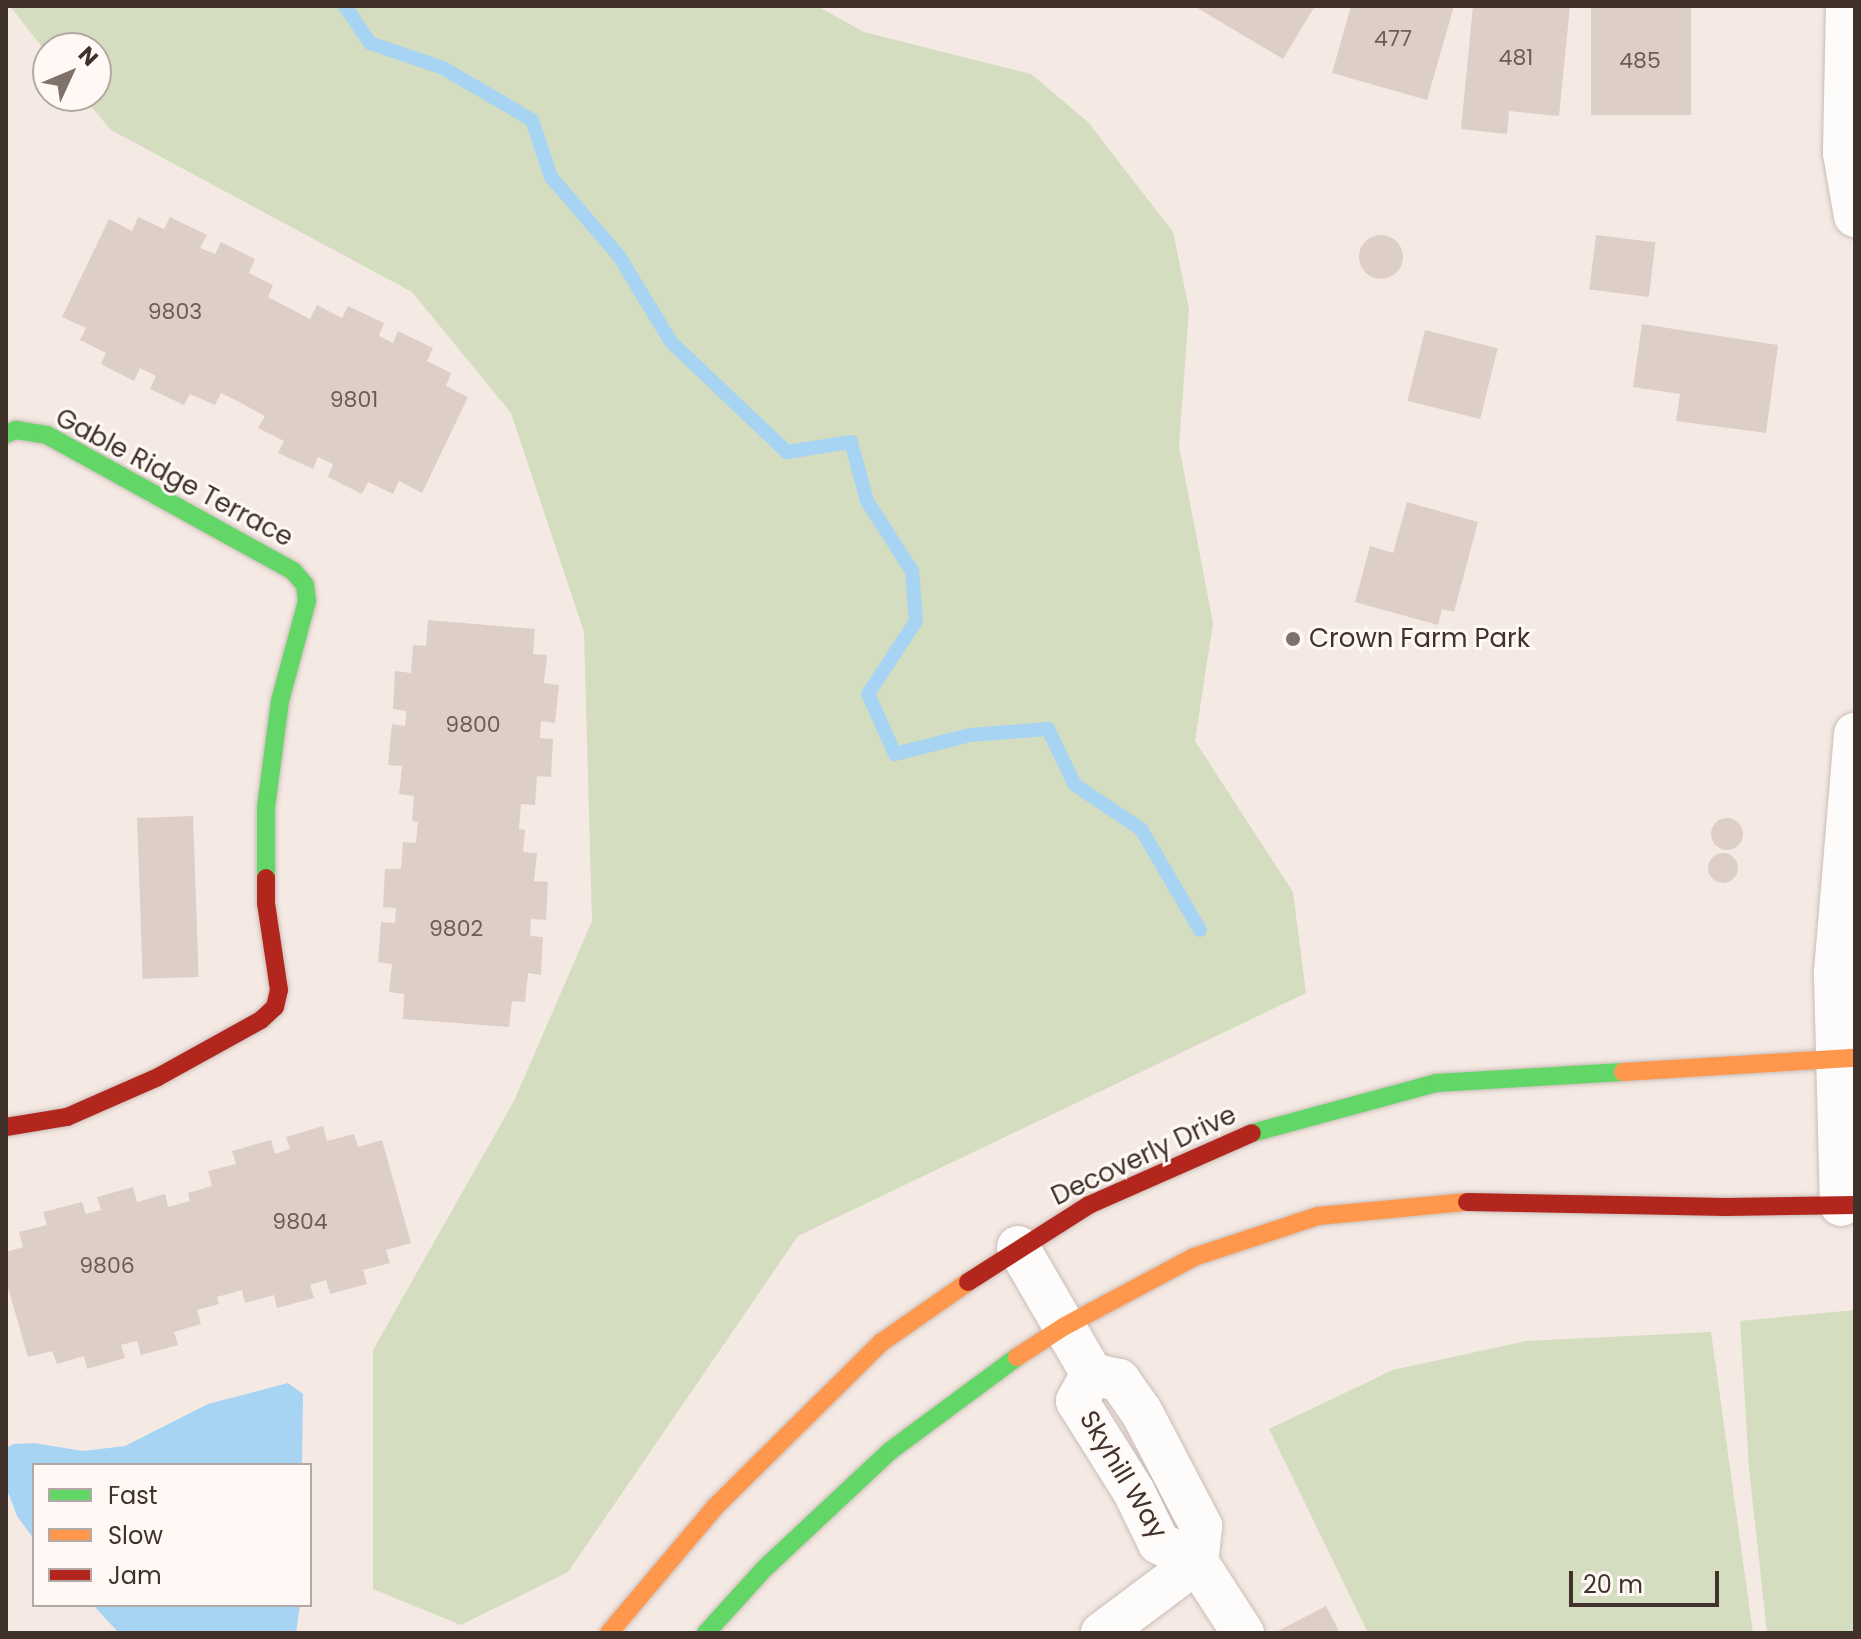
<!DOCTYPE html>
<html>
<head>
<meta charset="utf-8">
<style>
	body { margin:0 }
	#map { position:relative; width:1861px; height:1639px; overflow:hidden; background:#f5e9e3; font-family:Poppins,sans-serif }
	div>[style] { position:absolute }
	.green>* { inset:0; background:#d4ddc0 }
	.water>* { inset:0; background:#a7d4f2 }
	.stream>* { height:14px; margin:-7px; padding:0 7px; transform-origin:7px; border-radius:7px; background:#a7d4f2 }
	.building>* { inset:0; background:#ddcfc8; transform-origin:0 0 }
	.round { border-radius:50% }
	.roads { filter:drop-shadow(0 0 2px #c9bdb7) drop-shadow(0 0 2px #c9bdb7) }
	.street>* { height:42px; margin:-21px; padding:0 21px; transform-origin:21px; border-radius:21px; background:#fefcfb }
	.fast>* { height:18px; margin:-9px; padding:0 9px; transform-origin:9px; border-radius:9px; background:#63d668 }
	.slow>* { height:18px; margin:-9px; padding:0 9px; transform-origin:9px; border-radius:9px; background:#ff974d }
	.jam>* { height:18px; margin:-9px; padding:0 9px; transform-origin:9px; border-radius:9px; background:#b3261e }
	.dots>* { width:22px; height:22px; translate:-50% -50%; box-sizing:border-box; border:4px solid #fff8f4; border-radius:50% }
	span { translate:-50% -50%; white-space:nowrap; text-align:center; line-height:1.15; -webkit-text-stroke:6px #fff8f4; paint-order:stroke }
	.number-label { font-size:22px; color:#6b5d56 }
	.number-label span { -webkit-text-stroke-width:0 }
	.street-label { font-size:26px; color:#40322b }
	.poi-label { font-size:26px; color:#40322b }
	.left { translate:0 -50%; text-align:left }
	.frame { position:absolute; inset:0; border:8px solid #40322b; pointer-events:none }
	.legend { position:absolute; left:32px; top:1463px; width:280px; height:144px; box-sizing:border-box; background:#fff8f4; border:2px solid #b3a9a4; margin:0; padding:10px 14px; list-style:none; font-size:24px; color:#40322b }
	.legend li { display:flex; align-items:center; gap:16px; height:40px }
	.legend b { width:40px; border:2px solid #b3a9a4 }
	.north { position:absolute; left:32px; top:32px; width:80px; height:80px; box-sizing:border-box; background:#fff8f4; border:2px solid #b3a9a4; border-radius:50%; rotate:46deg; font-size:22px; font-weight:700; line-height:32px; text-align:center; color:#40322b }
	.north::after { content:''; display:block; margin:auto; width:28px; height:36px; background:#7f726b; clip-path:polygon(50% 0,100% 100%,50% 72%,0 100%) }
	.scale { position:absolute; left:1569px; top:1571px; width:150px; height:36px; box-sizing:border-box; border:4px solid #40322b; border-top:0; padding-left:10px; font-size:24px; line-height:28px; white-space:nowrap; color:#40322b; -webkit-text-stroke:6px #fff8f4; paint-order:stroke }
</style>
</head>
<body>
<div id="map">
	<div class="green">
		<i style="clip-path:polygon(10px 6px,817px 6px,864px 32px,1031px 74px,1088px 122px,1173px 232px,1189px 309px,1179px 446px,1213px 623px,1195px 741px,1293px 892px,1306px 993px,798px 1236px,568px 1572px,461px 1625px,373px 1589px,373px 1350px,514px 1101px,592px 921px,584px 632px,511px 413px,412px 292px,111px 130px,82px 96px,96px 96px,96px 48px,48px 48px,48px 55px)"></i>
		<i style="clip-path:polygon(1855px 1310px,1855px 1633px,1767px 1633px,1749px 1468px,1740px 1321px)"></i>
		<i style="clip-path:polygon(1711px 1332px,1753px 1633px,1368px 1633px,1269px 1429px,1393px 1370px,1526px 1341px)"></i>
	</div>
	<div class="water">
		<i style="clip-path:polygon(288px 1383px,303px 1394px,302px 1465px,34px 1465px,34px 1539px,17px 1516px,6px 1487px,6px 1448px,14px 1444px,34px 1443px,83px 1451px,125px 1446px,208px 1404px)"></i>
		<i style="clip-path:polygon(93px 1605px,300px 1605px,296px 1633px,119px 1633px)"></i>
	</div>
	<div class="stream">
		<i style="left:345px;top:6px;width:45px;rotate:56deg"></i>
		<i style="left:370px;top:43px;width:77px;rotate:18.9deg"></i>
		<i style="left:443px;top:68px;width:103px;rotate:30.3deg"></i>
		<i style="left:532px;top:120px;width:60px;rotate:71.6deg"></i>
		<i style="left:551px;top:177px;width:104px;rotate:49.3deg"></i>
		<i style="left:619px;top:256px;width:100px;rotate:58.8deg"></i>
		<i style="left:671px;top:342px;width:160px;rotate:43.5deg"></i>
		<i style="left:787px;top:452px;width:65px;rotate:-8.9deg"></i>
		<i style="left:851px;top:442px;width:61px;rotate:74.8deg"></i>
		<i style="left:867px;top:501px;width:83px;rotate:57.3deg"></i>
		<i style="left:912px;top:571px;width:50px;rotate:85.4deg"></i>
		<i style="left:916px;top:621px;width:87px;rotate:123.3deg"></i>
		<i style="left:868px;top:694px;width:66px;rotate:65.8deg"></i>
		<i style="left:895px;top:754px;width:77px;rotate:-14.2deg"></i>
		<i style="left:970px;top:735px;width:78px;rotate:-4.4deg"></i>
		<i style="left:1048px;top:729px;width:62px;rotate:64.3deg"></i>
		<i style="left:1075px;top:785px;width:79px;rotate:33.7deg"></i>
		<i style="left:1141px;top:829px;width:117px;rotate:59.7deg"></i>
	</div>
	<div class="building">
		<i style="clip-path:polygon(1194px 6px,1315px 6px,1283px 59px)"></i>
		<i style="clip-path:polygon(1351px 6px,1454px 6px,1427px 100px,1332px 73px)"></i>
		<i style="clip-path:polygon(1473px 6px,1570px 6px,1559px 116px,1509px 111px,1507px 134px,1461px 129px)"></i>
		<i style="left:1591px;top:6px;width:100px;height:109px"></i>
		<i style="clip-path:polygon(138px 217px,164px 229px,170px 217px,207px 235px,200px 248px,215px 254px,221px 242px,255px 259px,249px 273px,273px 285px,268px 297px,310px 319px,317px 305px,342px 318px,348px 306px,384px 323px,379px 336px,393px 343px,398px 331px,433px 348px,427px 361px,451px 373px,446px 386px,468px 397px,422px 493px,399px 481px,393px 494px,368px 482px,362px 494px,328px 477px,333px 464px,318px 457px,313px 469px,278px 453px,284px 441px,258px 428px,265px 416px,241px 403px,221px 393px,215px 405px,190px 394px,184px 405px,150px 389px,156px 376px,140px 368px,134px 381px,101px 364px,106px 353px,80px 340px,86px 328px,62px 317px,109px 219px,132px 231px)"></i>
		<i style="left:1596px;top:235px;width:60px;height:55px;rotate:7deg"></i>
		<i class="round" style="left:1359px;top:235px;width:44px;height:44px"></i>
		<i style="clip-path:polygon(1642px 324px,1778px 345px,1766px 433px,1676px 421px,1680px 394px,1633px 387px)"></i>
		<i style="left:1425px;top:330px;width:75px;height:73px;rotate:14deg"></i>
		<i style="clip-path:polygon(1407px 502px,1478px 522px,1454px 612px,1442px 609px,1438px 625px,1355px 602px,1370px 546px,1393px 553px)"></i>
		<i style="clip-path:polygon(428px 620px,535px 629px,533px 654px,547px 655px,544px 683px,559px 685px,555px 723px,541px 721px,540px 738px,553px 739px,551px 777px,537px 776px,535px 805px,521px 804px,519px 829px,525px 830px,523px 852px,537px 853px,534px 881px,548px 882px,546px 920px,531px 919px,530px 936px,543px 937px,541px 975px,528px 973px,525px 1002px,512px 1001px,509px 1027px,403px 1019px,404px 994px,389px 992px,392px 964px,378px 962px,381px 922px,395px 923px,396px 908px,383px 907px,385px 869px,401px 869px,403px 842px,416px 843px,418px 822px,412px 821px,414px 796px,399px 794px,402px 766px,388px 765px,392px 724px,405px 726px,406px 716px,406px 711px,393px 709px,395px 671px,411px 673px,413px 645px,426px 646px)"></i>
		<i style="left:193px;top:816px;width:161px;height:56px;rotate:88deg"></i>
		<i class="round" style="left:1711px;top:818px;width:32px;height:32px"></i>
		<i class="round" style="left:1708px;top:853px;width:30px;height:30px"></i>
		<i style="clip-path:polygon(323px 1126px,327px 1141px,354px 1134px,358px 1147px,382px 1140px,411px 1243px,386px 1250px,390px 1263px,363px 1270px,367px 1284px,330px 1294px,326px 1280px,310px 1285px,314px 1298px,277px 1308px,274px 1295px,245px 1303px,242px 1290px,217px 1297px,219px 1304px,197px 1310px,201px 1324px,174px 1332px,178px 1345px,141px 1355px,137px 1341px,121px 1345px,125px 1358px,87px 1369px,84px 1356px,57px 1364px,52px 1351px,28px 1357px,6px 1281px,6px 1252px,23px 1247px,19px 1232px,47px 1225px,43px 1212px,82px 1202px,86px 1214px,101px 1210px,97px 1197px,133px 1187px,137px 1202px,165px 1194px,168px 1207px,190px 1201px,188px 1193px,212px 1186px,208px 1171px,236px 1164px,232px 1151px,271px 1140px,275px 1154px,290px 1149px,286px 1137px)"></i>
		<i style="clip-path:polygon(1326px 1606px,1340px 1633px,1274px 1633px)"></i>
	</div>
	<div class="roads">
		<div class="street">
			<i style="left:1847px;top:6px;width:147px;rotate:91.2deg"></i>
			<i style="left:1844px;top:153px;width:64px;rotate:80.1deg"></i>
			<i style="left:1841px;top:1205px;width:233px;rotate:-91.5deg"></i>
			<i style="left:1835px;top:972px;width:239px;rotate:-85.2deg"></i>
			<i style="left:1018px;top:1247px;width:147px;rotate:59.8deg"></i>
			<i style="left:1092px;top:1374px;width:28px;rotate:13deg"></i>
			<i style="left:1119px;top:1380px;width:38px;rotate:55deg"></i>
			<i style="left:1141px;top:1411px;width:130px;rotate:62.4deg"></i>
			<i style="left:1201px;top:1526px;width:36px;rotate:96deg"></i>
			<i style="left:1197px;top:1562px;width:119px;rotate:143.2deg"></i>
			<i style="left:1092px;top:1374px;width:31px;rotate:119deg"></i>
			<i style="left:1077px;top:1401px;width:107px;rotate:57.9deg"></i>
			<i style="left:1134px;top:1492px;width:57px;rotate:63.9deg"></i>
			<i style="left:1159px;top:1543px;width:42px;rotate:26.6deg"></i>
			<i style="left:1197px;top:1562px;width:85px;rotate:57.1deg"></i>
		</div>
		<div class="fast">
			<i style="left:6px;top:434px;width:11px;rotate:-22deg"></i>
			<i style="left:16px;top:430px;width:31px;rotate:9deg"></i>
			<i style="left:47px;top:435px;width:281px;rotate:28.9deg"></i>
			<i style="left:293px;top:571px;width:18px;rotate:49deg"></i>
			<i style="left:305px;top:585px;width:16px;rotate:83deg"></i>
			<i style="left:307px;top:601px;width:104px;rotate:105.1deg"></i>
			<i style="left:280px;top:701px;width:107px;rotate:97.5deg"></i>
			<i style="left:266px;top:807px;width:71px;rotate:90deg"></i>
			<i style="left:1252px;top:1133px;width:191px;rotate:-15.2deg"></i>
			<i style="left:1436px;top:1083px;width:187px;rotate:-3.4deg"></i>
			<i style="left:706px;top:1633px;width:86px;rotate:-47.8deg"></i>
			<i style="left:764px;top:1569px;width:173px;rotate:-43.1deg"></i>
			<i style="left:890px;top:1451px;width:158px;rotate:-36.5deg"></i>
		</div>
		<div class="slow">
			<i style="left:1623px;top:1072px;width:232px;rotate:-3.5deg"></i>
			<i style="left:1017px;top:1357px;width:57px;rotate:-32.9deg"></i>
			<i style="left:1065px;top:1326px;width:146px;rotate:-28.1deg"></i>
			<i style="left:1194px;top:1257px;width:131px;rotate:-18.3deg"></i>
			<i style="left:1318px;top:1216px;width:150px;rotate:-5.4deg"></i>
			<i style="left:609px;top:1633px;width:165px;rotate:-49.9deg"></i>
			<i style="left:715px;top:1507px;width:235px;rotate:-44.7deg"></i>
			<i style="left:882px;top:1342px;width:105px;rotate:-34.9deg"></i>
		</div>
		<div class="jam">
			<i style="left:6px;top:1127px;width:62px;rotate:-9.3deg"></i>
			<i style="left:67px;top:1117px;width:99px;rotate:-23.7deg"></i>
			<i style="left:158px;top:1077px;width:118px;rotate:-29deg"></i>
			<i style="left:261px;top:1020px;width:19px;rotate:-43deg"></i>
			<i style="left:275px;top:1007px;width:17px;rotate:-77deg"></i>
			<i style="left:279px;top:990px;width:88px;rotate:-98.5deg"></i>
			<i style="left:266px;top:903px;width:25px;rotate:-90deg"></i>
			<i style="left:1467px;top:1202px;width:259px;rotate:1.1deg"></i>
			<i style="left:1726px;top:1207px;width:129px;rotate:-0.9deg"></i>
			<i style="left:968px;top:1282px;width:143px;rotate:-32.5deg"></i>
			<i style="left:1089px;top:1205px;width:178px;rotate:-23.8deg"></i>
		</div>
	</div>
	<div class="dots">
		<i style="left:1293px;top:639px;background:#7f726b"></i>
	</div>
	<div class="number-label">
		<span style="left:1393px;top:39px">477</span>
		<span style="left:1516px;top:58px">481</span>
		<span style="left:1640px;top:61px">485</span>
		<span style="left:175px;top:312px">9803</span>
		<span style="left:354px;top:400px">9801</span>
		<span style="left:473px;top:725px">9800</span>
		<span style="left:456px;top:929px">9802</span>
		<span style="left:300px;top:1222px">9804</span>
		<span style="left:107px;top:1266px">9806</span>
	</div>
	<div class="street-label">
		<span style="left:174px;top:478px;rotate:28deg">Gable Ridge Terrace</span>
		<span style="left:1144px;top:1156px;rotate:-25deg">Decoverly Drive</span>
		<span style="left:1123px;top:1475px;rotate:59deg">Skyhill Way</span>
	</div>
	<div class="poi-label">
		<span class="left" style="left:1309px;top:639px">Crown Farm Park</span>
	</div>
	<div class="frame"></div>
	<ul class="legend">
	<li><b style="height:10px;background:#63d668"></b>Fast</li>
	<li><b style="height:10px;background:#ff974d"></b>Slow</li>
	<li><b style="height:10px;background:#b3261e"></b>Jam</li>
	</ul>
	<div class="north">N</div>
	<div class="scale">20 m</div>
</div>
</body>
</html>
